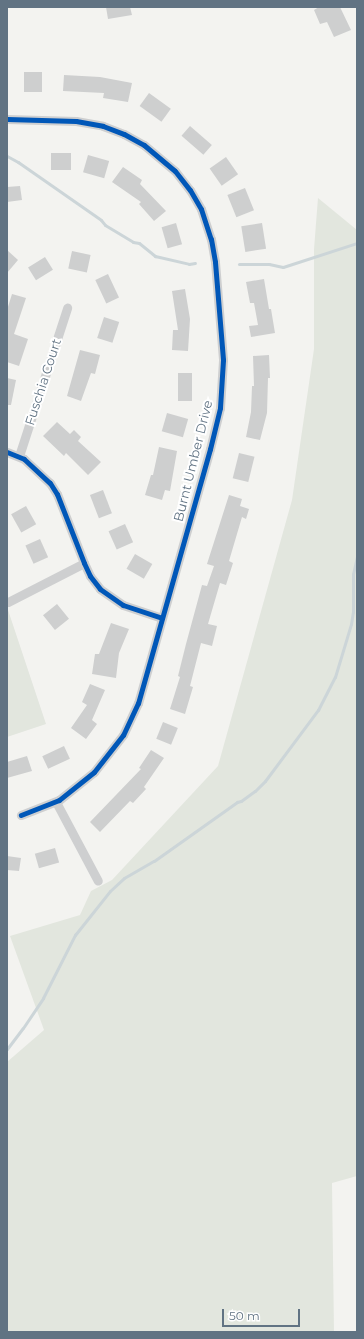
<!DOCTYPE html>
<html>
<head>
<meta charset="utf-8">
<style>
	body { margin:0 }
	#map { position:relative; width:364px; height:1339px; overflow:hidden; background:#f3f3f0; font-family:Montserrat,sans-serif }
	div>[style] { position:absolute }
	.green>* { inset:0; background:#e2e6de }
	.stream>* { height:3px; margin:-1.5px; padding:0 1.5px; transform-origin:1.5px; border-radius:1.5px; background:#ccd5d8 }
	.building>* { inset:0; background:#cecfcf; transform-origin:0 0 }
	.street>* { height:9px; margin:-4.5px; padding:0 4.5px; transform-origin:4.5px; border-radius:4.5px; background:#cecfd0 }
	.cycleway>* { height:5px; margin:-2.5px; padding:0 2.5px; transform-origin:2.5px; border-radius:2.5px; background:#0057b8 }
	span { translate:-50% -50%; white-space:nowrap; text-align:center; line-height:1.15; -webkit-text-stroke:4px #fff; paint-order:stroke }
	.street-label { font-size:13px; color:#617383 }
	.frame { position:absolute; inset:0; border:8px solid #617383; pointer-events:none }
	.scale { position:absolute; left:222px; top:1309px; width:78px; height:18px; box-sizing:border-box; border:2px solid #617383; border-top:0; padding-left:5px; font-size:12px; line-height:14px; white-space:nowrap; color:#617383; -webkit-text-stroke:3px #fff; paint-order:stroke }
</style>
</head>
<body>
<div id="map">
	<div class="green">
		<i style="clip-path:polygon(318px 198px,357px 230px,357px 1176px,332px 1183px,334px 1332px,7px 1332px,7px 1062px,44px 1030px,10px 936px,80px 915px,91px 891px,112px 880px,218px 766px,292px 500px,314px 349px,314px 249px)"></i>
		<i style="clip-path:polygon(7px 607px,46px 724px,7px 737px)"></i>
	</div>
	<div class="stream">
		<i style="left:7px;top:156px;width:13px;rotate:29deg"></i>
		<i style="left:18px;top:162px;width:101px;rotate:34.9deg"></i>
		<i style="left:101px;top:220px;width:6px;rotate:51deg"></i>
		<i style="left:105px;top:225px;width:33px;rotate:31deg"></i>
		<i style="left:133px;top:242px;width:6px;rotate:9deg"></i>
		<i style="left:139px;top:243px;width:21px;rotate:39deg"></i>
		<i style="left:155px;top:256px;width:35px;rotate:13deg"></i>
		<i style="left:189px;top:264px;width:6px;rotate:-9deg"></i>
		<i style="left:239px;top:264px;width:30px"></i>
		<i style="left:269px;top:264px;width:14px;rotate:12deg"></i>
		<i style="left:283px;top:267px;width:78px;rotate:-18deg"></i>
		<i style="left:7px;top:1049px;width:26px;rotate:-53deg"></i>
		<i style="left:23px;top:1028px;width:36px;rotate:-56deg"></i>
		<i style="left:43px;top:998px;width:71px;rotate:-63.1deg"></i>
		<i style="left:75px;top:935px;width:56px;rotate:-51.5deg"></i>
		<i style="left:110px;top:891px;width:19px;rotate:-43deg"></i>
		<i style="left:124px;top:878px;width:34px;rotate:-30deg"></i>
		<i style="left:154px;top:861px;width:102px;rotate:-35.4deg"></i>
		<i style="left:237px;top:802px;width:4px;rotate:-14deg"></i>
		<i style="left:241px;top:801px;width:17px;rotate:-36deg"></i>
		<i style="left:255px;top:791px;width:14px;rotate:-45deg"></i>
		<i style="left:265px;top:781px;width:89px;rotate:-53.3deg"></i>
		<i style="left:318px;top:710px;width:37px;rotate:-63deg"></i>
		<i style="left:335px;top:677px;width:55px;rotate:-73.2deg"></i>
		<i style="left:351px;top:624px;width:12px;rotate:-81deg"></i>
		<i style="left:353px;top:612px;width:38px;rotate:-90deg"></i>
		<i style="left:353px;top:574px;width:18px;rotate:-77deg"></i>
	</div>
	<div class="building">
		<i style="clip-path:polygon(106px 7px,130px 7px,132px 15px,108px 19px)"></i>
		<i style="clip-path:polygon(319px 7px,340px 7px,351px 30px,334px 37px,327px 22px,320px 24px,314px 10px)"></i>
		<i style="left:24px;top:72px;width:18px;height:20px"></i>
		<i style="clip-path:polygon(64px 75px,100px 77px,132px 83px,128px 102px,103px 98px,104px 93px,63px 91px)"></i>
		<i style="left:149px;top:93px;width:27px;height:16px;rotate:36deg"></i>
		<i style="left:190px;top:126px;width:29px;height:13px;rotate:41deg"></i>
		<i style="left:51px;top:153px;width:20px;height:17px"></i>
		<i style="left:88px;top:155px;width:22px;height:18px;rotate:16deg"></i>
		<i style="left:226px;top:157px;width:21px;height:20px;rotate:55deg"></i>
		<i style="clip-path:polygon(123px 167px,142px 180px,140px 184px,166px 211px,154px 221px,139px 204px,141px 202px,112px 182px)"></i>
		<i style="clip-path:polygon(20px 186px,22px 200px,7px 202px,7px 187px)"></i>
		<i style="left:245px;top:188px;width:24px;height:19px;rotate:68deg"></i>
		<i style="left:176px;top:223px;width:22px;height:15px;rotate:74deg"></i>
		<i style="left:262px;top:223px;width:26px;height:21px;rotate:81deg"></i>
		<i style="clip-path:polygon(7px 250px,18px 260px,7px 273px)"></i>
		<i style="left:72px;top:251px;width:19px;height:18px;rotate:12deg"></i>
		<i style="left:45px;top:257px;width:15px;height:20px;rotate:58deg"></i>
		<i style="left:108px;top:274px;width:26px;height:14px;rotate:65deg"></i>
		<i style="clip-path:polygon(264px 279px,269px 309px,271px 309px,275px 333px,251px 337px,249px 326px,258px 325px,254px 303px,250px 303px,246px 282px)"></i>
		<i style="clip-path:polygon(185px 289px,190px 319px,188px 351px,172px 350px,173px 330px,178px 330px,172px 291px)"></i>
		<i style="clip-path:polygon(12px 294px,26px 298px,14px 334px,28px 339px,19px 366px,7px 362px,7px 310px)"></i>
		<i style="left:104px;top:317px;width:16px;height:22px;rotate:18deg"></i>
		<i style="clip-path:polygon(80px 350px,100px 355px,95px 374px,91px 373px,81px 401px,67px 396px)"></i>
		<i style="clip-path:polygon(269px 355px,270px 378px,268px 378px,267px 413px,260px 440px,246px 437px,251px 412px,252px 386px,254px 386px,253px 356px)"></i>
		<i style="left:178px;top:373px;width:14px;height:28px"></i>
		<i style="clip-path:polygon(7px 378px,16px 380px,11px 405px,7px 405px)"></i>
		<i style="left:167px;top:413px;width:22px;height:19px;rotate:16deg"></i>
		<i style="clip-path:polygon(57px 422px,70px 434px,74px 430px,81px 437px,78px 441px,101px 462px,88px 475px,66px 453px,64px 456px,43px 436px)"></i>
		<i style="clip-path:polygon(159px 447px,177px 451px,170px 491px,165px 490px,162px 500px,145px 495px,151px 475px,153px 475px)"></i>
		<i style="left:239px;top:453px;width:16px;height:26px;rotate:14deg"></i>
		<i style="left:103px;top:490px;width:25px;height:14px;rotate:69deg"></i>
		<i style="clip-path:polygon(229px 495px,242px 499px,240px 506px,249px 509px,246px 519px,242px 517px,229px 561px,233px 563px,226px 585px,220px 583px,208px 624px,217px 626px,212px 646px,201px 643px,190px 686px,193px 687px,185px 714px,170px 709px,180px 677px,178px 676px,186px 644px,202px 585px,207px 586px,214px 566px,207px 564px)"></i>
		<i style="left:26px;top:506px;width:21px;height:17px;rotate:61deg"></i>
		<i style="left:125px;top:524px;width:20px;height:18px;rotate:66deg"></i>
		<i style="left:40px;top:539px;width:20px;height:16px;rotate:66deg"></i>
		<i style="left:135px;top:554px;width:20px;height:17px;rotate:30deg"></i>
		<i style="left:57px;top:604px;width:19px;height:18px;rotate:51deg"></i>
		<i style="clip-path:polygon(111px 623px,129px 629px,119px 653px,116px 678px,92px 674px,95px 654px,99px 654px)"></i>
		<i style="clip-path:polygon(90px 684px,105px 690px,92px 720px,97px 724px,86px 739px,71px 728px,87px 705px,82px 702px)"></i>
		<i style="left:163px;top:722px;width:16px;height:18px;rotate:22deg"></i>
		<i style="left:64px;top:746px;width:14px;height:24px;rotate:65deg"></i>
		<i style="clip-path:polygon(151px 750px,164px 758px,144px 787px,146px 789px,133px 803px,130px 801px,100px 832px,90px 822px,141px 769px,139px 768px)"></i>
		<i style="clip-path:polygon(27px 756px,32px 771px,7px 778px,7px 762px)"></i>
		<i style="left:55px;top:848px;width:15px;height:21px;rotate:74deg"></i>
		<i style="clip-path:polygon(7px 856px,21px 858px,19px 871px,7px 870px)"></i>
	</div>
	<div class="street">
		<i style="left:7px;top:119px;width:69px;rotate:1.7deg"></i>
		<i style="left:76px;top:121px;width:27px;rotate:10deg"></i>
		<i style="left:103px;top:126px;width:22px;rotate:21deg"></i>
		<i style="left:124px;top:134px;width:23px;rotate:29deg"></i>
		<i style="left:144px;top:145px;width:40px;rotate:40deg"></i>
		<i style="left:175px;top:171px;width:24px;rotate:52deg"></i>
		<i style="left:190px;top:190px;width:22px;rotate:60deg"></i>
		<i style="left:201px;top:209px;width:32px;rotate:72deg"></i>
		<i style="left:211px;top:239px;width:23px;rotate:80deg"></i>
		<i style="left:215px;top:262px;width:98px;rotate:85.3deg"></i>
		<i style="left:223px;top:360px;width:48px;rotate:93.6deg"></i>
		<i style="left:220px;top:408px;width:42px;rotate:103.7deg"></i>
		<i style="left:210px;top:449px;width:264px;rotate:105.8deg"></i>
		<i style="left:138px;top:703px;width:35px;rotate:115deg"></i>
		<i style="left:123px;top:735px;width:47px;rotate:128.1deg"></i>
		<i style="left:94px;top:772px;width:45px;rotate:141.3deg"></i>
		<i style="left:59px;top:800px;width:41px;rotate:158.5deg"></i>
		<i style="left:7px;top:452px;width:18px;rotate:22deg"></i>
		<i style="left:24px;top:459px;width:35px;rotate:43deg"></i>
		<i style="left:50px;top:483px;width:13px;rotate:58deg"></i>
		<i style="left:57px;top:494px;width:74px;rotate:68.6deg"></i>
		<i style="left:84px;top:563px;width:14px;rotate:65deg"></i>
		<i style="left:90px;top:576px;width:16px;rotate:52deg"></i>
		<i style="left:100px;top:589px;width:28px;rotate:35deg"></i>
		<i style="left:123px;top:605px;width:41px;rotate:18.4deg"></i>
		<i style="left:19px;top:456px;width:156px;rotate:-72deg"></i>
		<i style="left:8px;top:602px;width:85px;rotate:-27.2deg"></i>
		<i style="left:56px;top:802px;width:89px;rotate:62deg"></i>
	</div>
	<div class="cycleway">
		<i style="left:7px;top:119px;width:69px;rotate:1.7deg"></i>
		<i style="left:76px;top:121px;width:27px;rotate:10deg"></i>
		<i style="left:103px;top:126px;width:22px;rotate:21deg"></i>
		<i style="left:124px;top:134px;width:23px;rotate:29deg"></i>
		<i style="left:144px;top:145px;width:40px;rotate:40deg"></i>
		<i style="left:175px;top:171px;width:24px;rotate:52deg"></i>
		<i style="left:190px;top:190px;width:22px;rotate:60deg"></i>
		<i style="left:201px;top:209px;width:32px;rotate:72deg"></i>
		<i style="left:211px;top:239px;width:23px;rotate:80deg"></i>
		<i style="left:215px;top:262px;width:98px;rotate:85.3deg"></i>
		<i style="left:223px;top:360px;width:48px;rotate:93.6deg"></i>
		<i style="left:220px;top:408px;width:42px;rotate:103.7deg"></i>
		<i style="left:210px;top:449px;width:264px;rotate:105.8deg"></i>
		<i style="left:138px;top:703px;width:35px;rotate:115deg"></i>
		<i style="left:123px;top:735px;width:47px;rotate:128.1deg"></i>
		<i style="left:94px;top:772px;width:45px;rotate:141.3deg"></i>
		<i style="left:59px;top:800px;width:41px;rotate:158.5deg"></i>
		<i style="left:7px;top:452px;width:18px;rotate:22deg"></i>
		<i style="left:24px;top:459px;width:35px;rotate:43deg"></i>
		<i style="left:50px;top:483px;width:13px;rotate:58deg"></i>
		<i style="left:57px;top:494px;width:74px;rotate:68.6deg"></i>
		<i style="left:84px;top:563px;width:14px;rotate:65deg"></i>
		<i style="left:90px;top:576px;width:16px;rotate:52deg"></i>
		<i style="left:100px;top:589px;width:28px;rotate:35deg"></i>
		<i style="left:123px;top:605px;width:41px;rotate:18.4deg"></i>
	</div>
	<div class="street-label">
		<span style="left:43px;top:382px;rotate:-72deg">Fuschia Court</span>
		<span style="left:193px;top:461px;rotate:-76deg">Burnt Umber Drive</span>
	</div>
	<div class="frame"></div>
	<div class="scale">50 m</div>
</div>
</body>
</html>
